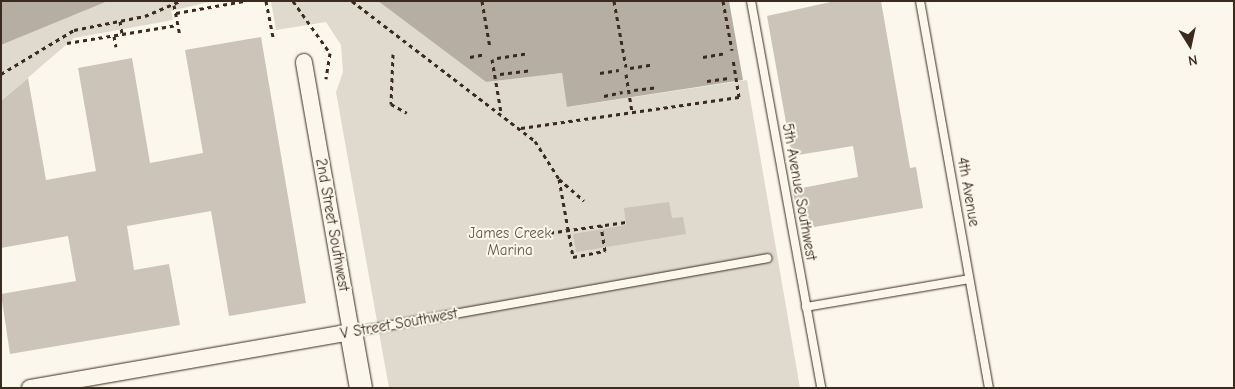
<!DOCTYPE html>
<html>
<head>
<meta charset="utf-8">
<style>
	body { margin:0 }
	#map { position:relative; width:1235px; height:389px; overflow:hidden; background:#fbf7ec; font-family:"Comic Neue",sans-serif }
	div>[style] { position:absolute }
	.green>* { inset:0; background:#dfd9ce }
	.water>* { inset:0; background:#b6aea2 }
	.building>* { inset:0; background:#ccc4b9 }
	.path>* { height:3px; margin-top:-1.5px; transform-origin:0; background:repeating-linear-gradient(90deg,#3b2a1e 0 4px,transparent 0 8px) }
	.roads { filter:drop-shadow(0 0 1px #3b2a1e) drop-shadow(0 0 1px #3b2a1e) }
	.lane>* { height:8px; margin:-4px; padding:0 4px; transform-origin:4px; border-radius:4px; background:#fbf7ec }
	.street>* { height:16px; margin:-8px; padding:0 8px; transform-origin:8px; border-radius:8px; background:#fbf7ec }
	.secondary>* { height:22px; margin:-11px; padding:0 11px; transform-origin:11px; border-radius:11px; background:#fbf7ec }
	span { translate:-50% -50%; white-space:nowrap; text-align:center; line-height:1.15; -webkit-text-stroke:4px #fbf7ec; paint-order:stroke }
	.street-label { font-size:15px; color:#3b2a1e }
	.park-label { font-size:15px; color:#64564a }
	.frame { position:absolute; inset:0; border:2px solid #3b2a1e; pointer-events:none }
	.north { position:absolute; left:1165px; top:20px; width:50px; height:50px; -webkit-text-stroke:4px #fbf7ec; paint-order:stroke; rotate:170deg; font-size:14px; font-weight:700; line-height:20px; text-align:center; color:#3b2a1e }
	.north::after { content:''; display:block; margin:auto; width:18px; height:22px; background:#3b2a1e; clip-path:polygon(50% 0,100% 100%,50% 72%,0 100%) }
</style>
</head>
<body>
<div id="map">
	<div class="green">
		<i style="clip-path:polygon(108px 1px,213px 1px,171px 11px,173px 20px,74px 38px,1px 101px,1px 45px)"></i>
		<i style="clip-path:polygon(271px 1px,378px 1px,486px 82px,562px 73px,568px 107px,747px 80px,800px 388px,389px 388px,336px 92px,343px 72px,341px 45px,326px 22px,276px 30px)"></i>
	</div>
	<div class="water">
		<i style="clip-path:polygon(1px 1px,108px 1px,1px 45px)"></i>
		<i style="clip-path:polygon(378px 1px,729px 1px,743px 80px,567px 107px,562px 73px,486px 82px)"></i>
	</div>
	<div class="building">
		<i style="clip-path:polygon(835px 1px,881px 1px,910px 168px,916px 167px,923px 208px,803px 229px,792px 190px,858px 177px,853px 146px,792px 156px,767px 16px)"></i>
		<i style="clip-path:polygon(261px 37px,306px 303px,229px 316px,211px 211px,127px 226px,134px 270px,169px 264px,180px 325px,10px 354px,1px 294px,76px 281px,68px 236px,1px 248px,1px 101px,28px 78px,46px 180px,96px 171px,78px 68px,132px 58px,150px 163px,203px 153px,185px 50px)"></i>
		<i style="clip-path:polygon(669px 202px,672px 218px,683px 217px,686px 234px,576px 252px,573px 234px,626px 225px,624px 208px)"></i>
	</div>
	<div class="path">
		<i style="left:266px;top:1px;width:38px;rotate:79deg"></i>
		<i style="left:293px;top:1px;width:64px;rotate:54.6deg"></i>
		<i style="left:330px;top:53px;width:26px;rotate:99deg"></i>
		<i style="left:352px;top:1px;width:230px;rotate:37.4deg"></i>
		<i style="left:535px;top:141px;width:45px;rotate:57.7deg"></i>
		<i style="left:559px;top:179px;width:79px;rotate:79.8deg"></i>
		<i style="left:573px;top:257px;width:33px;rotate:-11deg"></i>
		<i style="left:605px;top:251px;width:26px;rotate:-99deg"></i>
		<i style="left:482px;top:1px;width:48px;rotate:80.3deg"></i>
		<i style="left:614px;top:1px;width:67px;rotate:79.7deg"></i>
		<i style="left:723px;top:1px;width:50px;rotate:79.6deg"></i>
		<i style="left:174px;top:5px;width:31px;rotate:79deg"></i>
		<i style="left:176px;top:13px;width:69px;rotate:-10deg"></i>
		<i style="left:120px;top:21px;width:13px;rotate:81deg"></i>
		<i style="left:114px;top:36px;width:11px;rotate:80deg"></i>
		<i style="left:67px;top:43px;width:112px;rotate:-9.2deg"></i>
		<i style="left:393px;top:54px;width:50px;rotate:92.3deg"></i>
		<i style="left:391px;top:104px;width:18px;rotate:29deg"></i>
		<i style="left:470px;top:57px;width:16px;rotate:-11deg"></i>
		<i style="left:703px;top:57px;width:22px;rotate:-10deg"></i>
		<i style="left:497px;top:58px;width:31px;rotate:-9deg"></i>
		<i style="left:492px;top:59px;width:54px;rotate:80.4deg"></i>
		<i style="left:630px;top:68px;width:24px;rotate:-9deg"></i>
		<i style="left:600px;top:73px;width:19px;rotate:-9deg"></i>
		<i style="left:1px;top:74px;width:85px;rotate:-31.1deg"></i>
		<i style="left:74px;top:30px;width:72px;rotate:-11.2deg"></i>
		<i style="left:145px;top:16px;width:38px;rotate:-23deg"></i>
		<i style="left:500px;top:74px;width:31px;rotate:-7deg"></i>
		<i style="left:626px;top:74px;width:37px;rotate:81deg"></i>
		<i style="left:707px;top:81px;width:22px;rotate:-8deg"></i>
		<i style="left:634px;top:90px;width:23px;rotate:-7deg"></i>
		<i style="left:604px;top:96px;width:19px;rotate:-12deg"></i>
		<i style="left:521px;top:128px;width:220px;rotate:-8.1deg"></i>
		<i style="left:739px;top:97px;width:39px;rotate:-99deg"></i>
		<i style="left:559px;top:179px;width:33px;rotate:41deg"></i>
		<i style="left:534px;top:235px;width:93px;rotate:-8deg"></i>
	</div>
	<div class="roads">
		<div class="lane">
			<i style="left:751px;top:1px;width:393px;rotate:79.7deg"></i>
			<i style="left:920px;top:1px;width:393px;rotate:79.9deg"></i>
			<i style="left:806px;top:307px;width:165px;rotate:-9.7deg"></i>
			<i style="left:353px;top:332px;width:421px;rotate:-10.1deg"></i>
		</div>
		<div class="street">
			<i style="left:30px;top:388px;width:326px;rotate:-9.9deg"></i>
			<i style="left:351px;top:332px;width:274px;rotate:-99.9deg"></i>
		</div>
		<div class="secondary">
			<i style="left:351px;top:332px;width:57px;rotate:79.9deg"></i>
		</div>
	</div>
	<div class="street-label">
		<span style="left:799px;top:192px;rotate:80deg">5th Avenue Southwest</span>
		<span style="left:968px;top:192px;rotate:80deg">4th Avenue</span>
		<span style="left:332px;top:225px;rotate:80deg">2nd Street Southwest</span>
		<span style="left:399px;top:324px;rotate:-10deg">V Street Southwest</span>
	</div>
	<div class="park-label">
		<span style="left:510px;top:242px">James Creek<br>Marina</span>
	</div>
	<div class="frame"></div>
	<div class="north">N</div>
</div>
</body>
</html>
